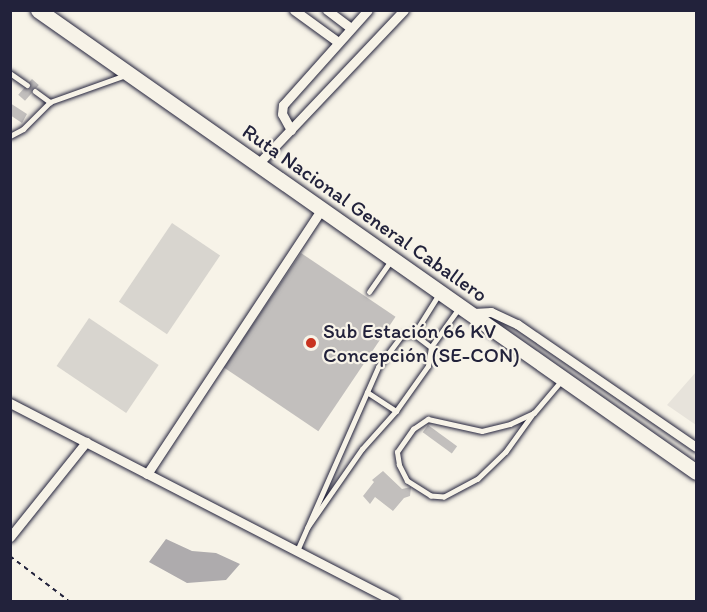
<!DOCTYPE html>
<html>
<head>
<meta charset="utf-8">
<style>
	body { margin:0 }
	#map { position:relative; width:707px; height:612px; overflow:hidden; background:#f7f3e8; font-family:Itim,sans-serif }
	div>[style] { position:absolute }
	.built>* { inset:0; background:#e7e3db }
	.green>* { inset:0; background:#d8d5cf; transform-origin:0 0 }
	.water>* { inset:0; background:#aeabad }
	.building>* { inset:0; background:#c2bfbd; transform-origin:0 0 }
	.path>* { height:1.5px; margin-top:-0.75px; transform-origin:0; background:repeating-linear-gradient(90deg,#22223b 0 4.5px,transparent 0 9px) }
	.roads { filter:drop-shadow(0 0 2px #22223b) drop-shadow(0 0 2px #22223b) }
	.service>* { height:4.5px; margin:-2.25px; padding:0 2.25px; transform-origin:2.25px; border-radius:2.25px; background:#f7f3e8 }
	.minor>* { height:9px; margin:-4.5px; padding:0 4.5px; transform-origin:4.5px; border-radius:4.5px; background:#f7f3e8 }
	.trunk>* { height:15px; margin:-7.5px; padding:0 7.5px; transform-origin:7.5px; border-radius:7.5px; background:#f7f3e8 }
	.dots>* { width:16px; height:16px; translate:-50% -50%; box-sizing:border-box; border:3px solid #f7f3e8; border-radius:50% }
	span { translate:-50% -50%; white-space:nowrap; text-align:center; line-height:1.15; -webkit-text-stroke:4.5px #f7f3e8; paint-order:stroke }
	.street-label { font-size:21px; color:#22223b }
	.poi-label { font-size:21px; color:#22223b }
	.left { translate:0 -50%; text-align:left }
	.frame { position:absolute; inset:0; border:12px solid #22223b; pointer-events:none }
</style>
</head>
<body>
<div id="map">
	<div class="built">
		<i style="clip-path:polygon(696px 372px,696px 425px,667px 405px)"></i>
	</div>
	<div class="green">
		<i style="left:172px;top:223px;width:58px;height:95px;rotate:34deg"></i>
		<i style="left:89px;top:318px;width:84px;height:58px;rotate:34deg"></i>
	</div>
	<div class="water">
		<i style="clip-path:polygon(166px 539px,192px 551px,216px 553px,240px 564px,226px 580px,187px 583px,149px 562px)"></i>
	</div>
	<div class="building">
		<i style="left:32px;top:79px;width:9px;height:21px;rotate:41deg"></i>
		<i style="clip-path:polygon(10px 103px,27px 114px,22px 123px,10px 115px)"></i>
		<i style="left:301px;top:253px;width:114px;height:138px;rotate:34deg"></i>
		<i style="left:428px;top:425px;width:36px;height:9px;rotate:36deg"></i>
		<i style="clip-path:polygon(383px 471px,402px 489px,411px 487px,410px 496px,404px 498px,393px 511px,375px 497px,370px 504px,363px 496px,374px 482px,372px 480px)"></i>
	</div>
	<div class="path">
		<i style="left:10px;top:556px;width:73px;rotate:37.2deg"></i>
	</div>
	<div class="roads">
		<div class="service">
			<i style="left:10px;top:73px;width:21px;rotate:35deg"></i>
			<i style="left:35px;top:91px;width:19px;rotate:36deg"></i>
			<i style="left:50px;top:102px;width:81px;rotate:-19.6deg"></i>
			<i style="left:10px;top:136px;width:15px;rotate:-28deg"></i>
			<i style="left:23px;top:129px;width:38px;rotate:-45deg"></i>
			<i style="left:369px;top:292px;width:39px;rotate:-55deg"></i>
			<i style="left:414px;top:334px;width:21px;rotate:37deg"></i>
			<i style="left:367px;top:392px;width:35px;rotate:33deg"></i>
			<i style="left:534px;top:413px;width:48px;rotate:125.7deg"></i>
			<i style="left:506px;top:452px;width:39px;rotate:136deg"></i>
			<i style="left:478px;top:479px;width:38px;rotate:152deg"></i>
			<i style="left:444px;top:497px;width:13px;rotate:-176deg"></i>
			<i style="left:431px;top:496px;width:28px;rotate:-148deg"></i>
			<i style="left:407px;top:481px;width:18px;rotate:-117deg"></i>
			<i style="left:399px;top:465px;width:13px;rotate:-99deg"></i>
			<i style="left:397px;top:452px;width:28px;rotate:-55deg"></i>
			<i style="left:413px;top:429px;width:18px;rotate:-34deg"></i>
			<i style="left:428px;top:419px;width:55px;rotate:12.5deg"></i>
			<i style="left:482px;top:431px;width:29px;rotate:-14deg"></i>
			<i style="left:510px;top:424px;width:26px;rotate:-25deg"></i>
			<i style="left:534px;top:413px;width:43px;rotate:-49.7deg"></i>
			<i style="left:307px;top:528px;width:96px;rotate:-55.2deg"></i>
			<i style="left:362px;top:449px;width:51px;rotate:-48.2deg"></i>
			<i style="left:396px;top:411px;width:55px;rotate:-54.6deg"></i>
			<i style="left:428px;top:366px;width:19px;rotate:-81deg"></i>
			<i style="left:431px;top:347px;width:48px;rotate:-54.3deg"></i>
			<i style="left:297px;top:551px;width:201px;rotate:-66.2deg"></i>
			<i style="left:378px;top:367px;width:39px;rotate:-53deg"></i>
			<i style="left:401px;top:336px;width:13px;rotate:-9deg"></i>
			<i style="left:414px;top:334px;width:47px;rotate:-58deg"></i>
		</div>
		<div class="minor">
			<i style="left:294px;top:10px;width:54px;rotate:36deg"></i>
			<i style="left:327px;top:10px;width:30px;rotate:37deg"></i>
			<i style="left:291px;top:130px;width:18px;rotate:-119deg"></i>
			<i style="left:282px;top:114px;width:9px;rotate:-84deg"></i>
			<i style="left:283px;top:105px;width:127px;rotate:-48.2deg"></i>
			<i style="left:258px;top:164px;width:212px;rotate:-46.5deg"></i>
			<i style="left:473px;top:313px;width:18px;rotate:-3deg"></i>
			<i style="left:491px;top:312px;width:29px;rotate:25deg"></i>
			<i style="left:517px;top:324px;width:217px;rotate:34.5deg"></i>
			<i style="left:10px;top:403px;width:433px;rotate:27.3deg"></i>
			<i style="left:147px;top:474px;width:318px;rotate:-56.6deg"></i>
			<i style="left:10px;top:537px;width:122px;rotate:-51.3deg"></i>
		</div>
		<div class="trunk">
			<i style="left:38px;top:10px;width:804px;rotate:35.07deg"></i>
		</div>
	</div>
	<div class="dots">
		<i style="left:311px;top:343px;background:#c8321e"></i>
	</div>
	<div class="street-label">
		<span style="left:365px;top:213px;rotate:35deg">Ruta Nacional General Caballero</span>
	</div>
	<div class="poi-label">
		<span class="left" style="left:323px;top:343px">Sub Estación 66 KV<br>Concepción (SE-CON)</span>
	</div>
	<div class="frame"></div>
</div>
</body>
</html>
